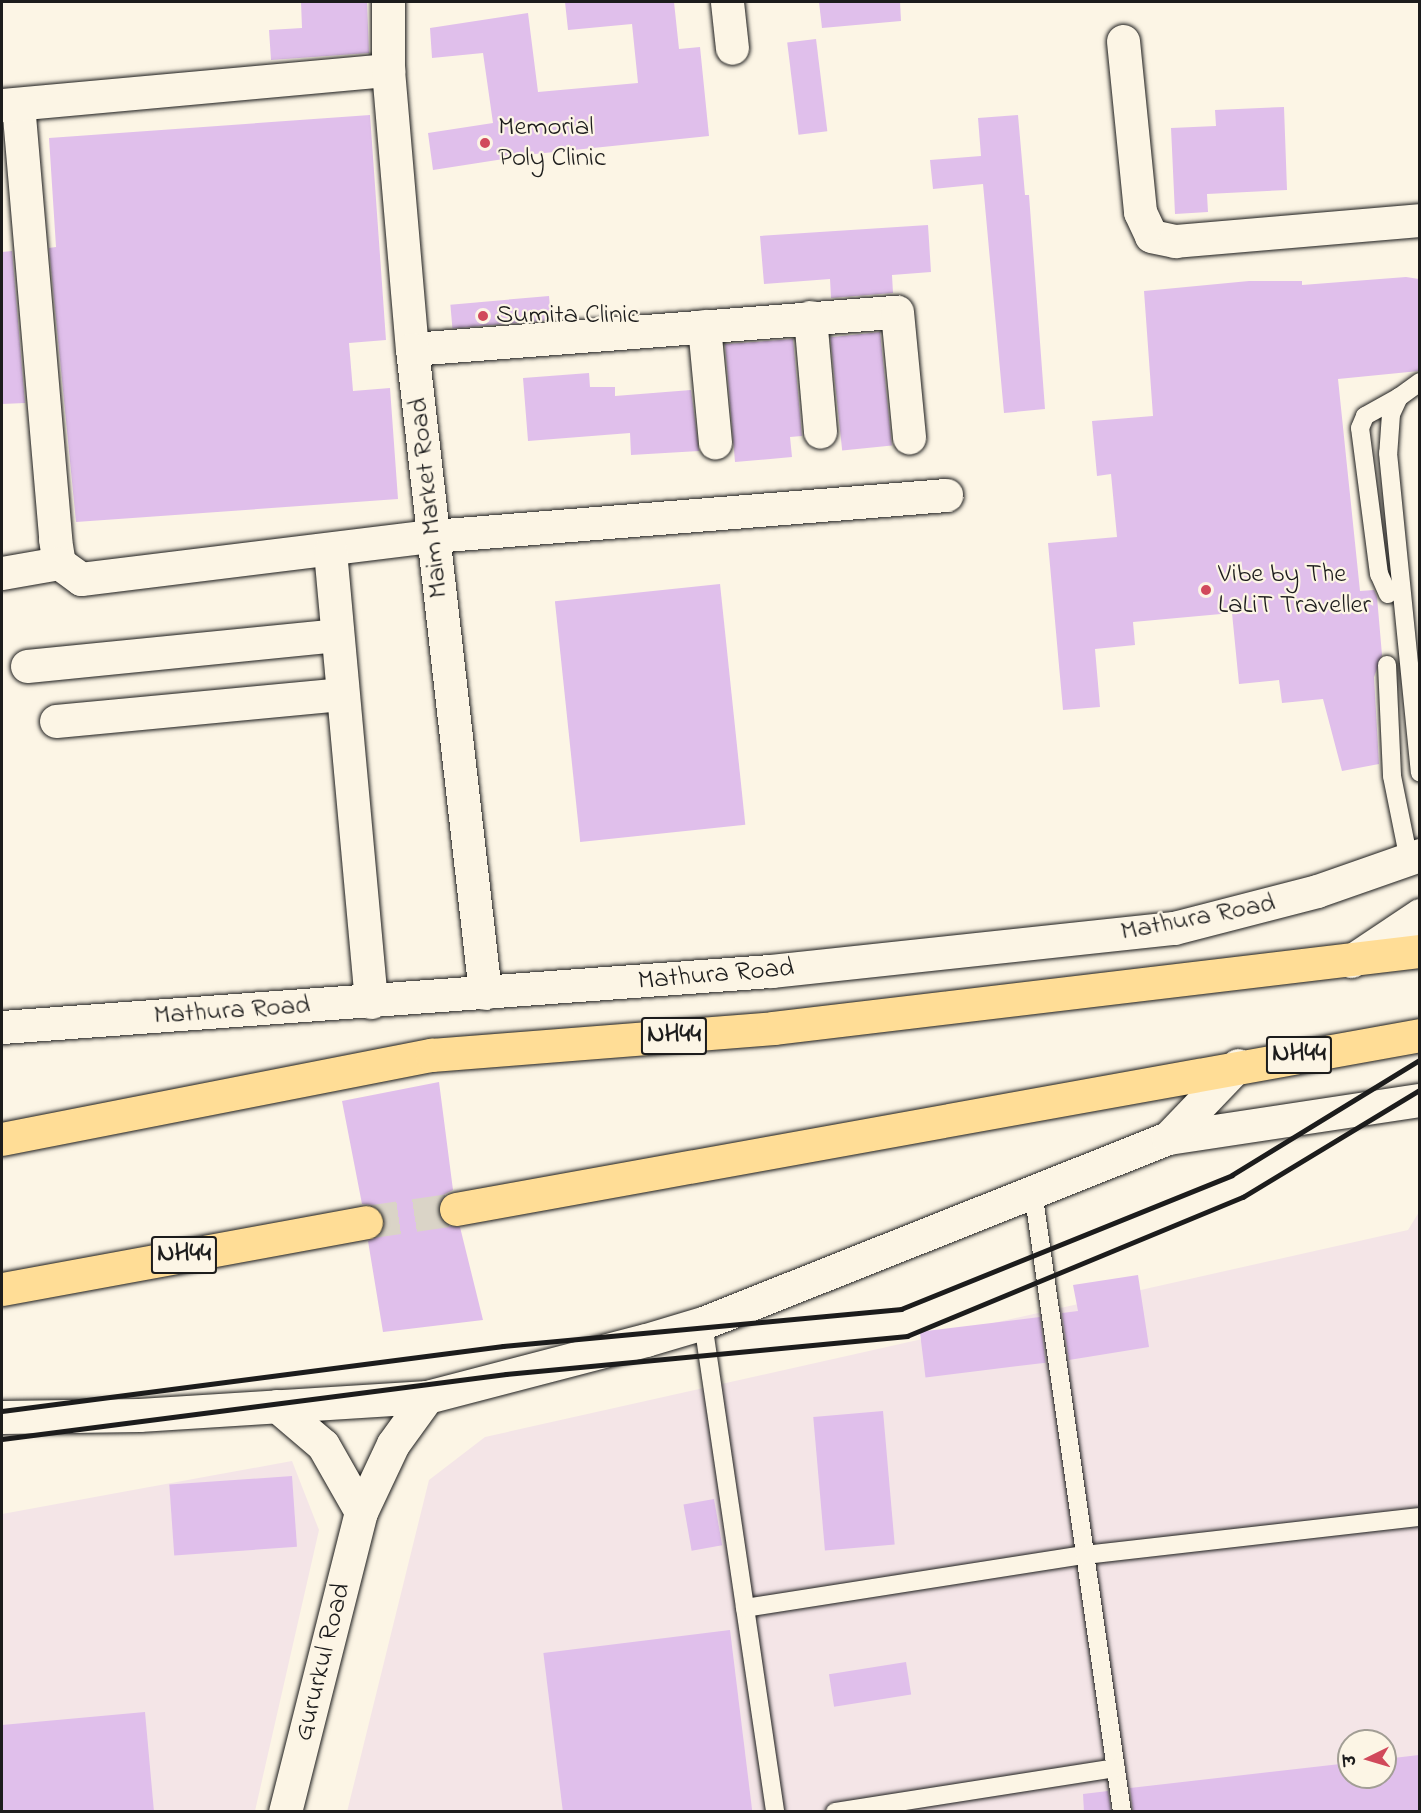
<!DOCTYPE html>
<html>
<head>
<meta charset="utf-8">
<style>
	body { margin:0 }
	#map { position:relative; width:1421px; height:1813px; overflow:hidden; background:#fcf5e5; font-family:"Indie Flower","Playpen Sans Deva",sans-serif }
	div>[style] { position:absolute }
	.built>* { inset:0; background:#f4e5e7 }
	.building>* { inset:0; background:#e0bfeb; transform-origin:0 0 }
	.highway-tunnel>* { height:33px; margin-top:-16.5px; transform-origin:0; background:repeating-linear-gradient(90deg,#dad4c7 0 33px,transparent 0 49px) }
	.roads { filter:drop-shadow(0 0 2px #1c1c1c) drop-shadow(0 0 2px #1c1c1c) }
	.lane>* { height:18px; margin:-9px; padding:0 9px; transform-origin:9px; border-radius:9px; background:#fcf5e5 }
	.street>* { height:33px; margin:-16.5px; padding:0 16.5px; transform-origin:16.5px; border-radius:16.5px; background:#fcf5e5 }
	.secondary>* { height:33px; margin:-16.5px; padding:0 16.5px; transform-origin:16.5px; border-radius:16.5px; background:#fcf5e5 }
	.highway>* { height:33px; margin:-16.5px; padding:0 16.5px; transform-origin:16.5px; border-radius:16.5px; background:#ffdd96 }
	.rail>* { height:4.5px; margin:-2.25px; padding:0 2.25px; transform-origin:2.25px; border-radius:2.25px; background:#1c1c1c }
	.dots>* { width:16px; height:16px; translate:-50% -50%; box-sizing:border-box; border:3px solid #fcf5e5; border-radius:50% }
	span { translate:-50% -50%; white-space:nowrap; text-align:center; line-height:1.15; -webkit-text-stroke:4.5px #fcf5e5; paint-order:stroke }
	.shield-label span { padding:2px 4px; background:#fcf5e5; border:2px solid; border-radius:4px; -webkit-text-stroke-width:0 }
	.shield-label { font-size:26px; color:#1c1c1c; font-weight:700 }
	.poi-label { font-size:27px; color:#1c1c1c }
	.left { translate:0 -50%; text-align:left }
	.street-label { font-size:27px; color:#1c1c1c }
	.frame { position:absolute; inset:0; border:3px solid #1c1c1c; pointer-events:none }
	.north { position:absolute; left:1337px; top:1729px; width:60px; height:60px; box-sizing:border-box; background:#fcf5e5; border:2px solid #a29e95; border-radius:50%; rotate:265deg; font-size:16px; font-weight:700; line-height:24px; text-align:center; color:#1c1c1c }
	.north::after { content:''; display:block; margin:auto; width:21px; height:27px; background:#d1495b; clip-path:polygon(50% 0,100% 100%,50% 72%,0 100%) }
</style>
</head>
<body>
<div id="map">
	<div class="built">
		<i style="clip-path:polygon(evenodd,1419px 1212px,1419px 1811px,347px 1812px,429px 1480px,485px 1437px,1408px 1230px,1419px 1212px,1349px 1741px,1385px 1741px,1385px 1777px,1349px 1777px,1349px 1741px)"></i>
		<i style="clip-path:polygon(292px 1461px,319px 1530px,255px 1811px,2px 1812px,2px 1514px)"></i>
	</div>
	<div class="building">
		<i style="clip-path:polygon(301px 2px,367px 2px,369px 53px,271px 60px,269px 30px,302px 28px)"></i>
		<i style="clip-path:polygon(565px 2px,674px 2px,679px 49px,700px 47px,709px 136px,535px 154px,433px 170px,428px 133px,493px 123px,483px 53px,432px 58px,430px 28px,528px 13px,538px 92px,638px 83px,632px 24px,568px 30px)"></i>
		<i style="clip-path:polygon(819px 2px,900px 2px,901px 21px,822px 28px)"></i>
		<i style="left:816px;top:39px;width:93px;height:29px;rotate:83deg"></i>
		<i style="clip-path:polygon(1284px 107px,1287px 190px,1207px 194px,1208px 212px,1175px 214px,1171px 128px,1216px 126px,1215px 110px)"></i>
		<i style="clip-path:polygon(370px 115px,386px 340px,349px 343px,353px 391px,390px 388px,398px 499px,76px 522px,49px 248px,56px 247px,49px 138px)"></i>
		<i style="clip-path:polygon(1018px 115px,1025px 195px,1029px 195px,1045px 409px,1004px 413px,983px 184px,933px 189px,930px 160px,981px 156px,978px 118px)"></i>
		<i style="clip-path:polygon(928px 225px,931px 272px,892px 275px,893px 293px,831px 298px,830px 279px,764px 284px,760px 236px)"></i>
		<i style="clip-path:polygon(12px 251px,25px 403px,2px 404px,2px 252px)"></i>
		<i style="clip-path:polygon(1406px 277px,1419px 279px,1419px 371px,1338px 379px,1360px 591px,1374px 590px,1377px 597px,1382px 655px,1374px 677px,1379px 764px,1342px 771px,1323px 699px,1282px 703px,1279px 680px,1239px 684px,1232px 613px,1133px 622px,1135px 645px,1095px 649px,1100px 707px,1063px 710px,1048px 543px,1117px 537px,1111px 474px,1097px 476px,1092px 421px,1153px 416px,1144px 291px,1249px 281px,1302px 281px,1302px 285px)"></i>
		<i style="left:549px;top:296px;width:24px;height:99px;rotate:85deg"></i>
		<i style="left:880px;top:332px;width:114px;height:50px;rotate:84deg"></i>
		<i style="clip-path:polygon(793px 339px,802px 436px,790px 437px,792px 457px,735px 462px,725px 344px)"></i>
		<i style="clip-path:polygon(589px 373px,590px 387px,615px 387px,615px 396px,691px 390px,699px 451px,631px 455px,630px 433px,528px 441px,523px 378px)"></i>
		<i style="left:720px;top:584px;width:242px;height:166px;rotate:84deg"></i>
		<i style="clip-path:polygon(439px 1082px,453px 1190px,443px 1195px,438px 1213px,449px 1226px,460px 1227px,483px 1320px,383px 1332px,368px 1241px,379px 1236px,384px 1219px,373px 1205px,362px 1204px,342px 1101px)"></i>
		<i style="clip-path:polygon(1138px 1275px,1149px 1347px,1069px 1360px,1062px 1313px,1078px 1311px,1073px 1285px)"></i>
		<i style="left:1040px;top:1317px;width:46px;height:121px;rotate:83deg"></i>
		<i style="left:883px;top:1411px;width:134px;height:70px;rotate:85deg"></i>
		<i style="left:292px;top:1476px;width:71px;height:123px;rotate:86deg"></i>
		<i style="left:714px;top:1499px;width:47px;height:31px;rotate:80deg"></i>
		<i style="left:730px;top:1630px;width:183px;height:188px;rotate:83deg"></i>
		<i style="left:906px;top:1662px;width:33px;height:78px;rotate:81deg"></i>
		<i style="clip-path:polygon(145px 1712px,154px 1812px,2px 1812px,2px 1725px)"></i>
		<i style="clip-path:polygon(1419px 1755px,1419px 1812px,1133px 1812px,1130px 1788px,1349px 1763px,1349px 1777px,1385px 1777px,1385px 1759px)"></i>
		<i style="clip-path:polygon(1108px 1791px,1111px 1812px,1084px 1812px,1083px 1794px)"></i>
	</div>
	<div class="highway-tunnel">
		<i style="left:366px;top:1222px;width:91px;rotate:-8.2deg"></i>
	</div>
	<div class="roads">
		<div class="lane">
			<i style="left:1420px;top:382px;width:26px;rotate:144deg"></i>
			<i style="left:1399px;top:397px;width:19px;rotate:115deg"></i>
			<i style="left:1391px;top:414px;width:39px;rotate:94deg"></i>
			<i style="left:1388px;top:453px;width:321px;rotate:84.3deg"></i>
			<i style="left:1388px;top:594px;width:22px;rotate:-114deg"></i>
			<i style="left:1379px;top:574px;width:147px;rotate:-97.4deg"></i>
			<i style="left:1360px;top:428px;width:13px;rotate:-67deg"></i>
			<i style="left:1365px;top:416px;width:39px;rotate:-29deg"></i>
			<i style="left:1387px;top:665px;width:111px;rotate:87.4deg"></i>
			<i style="left:1392px;top:776px;width:86px;rotate:78.6deg"></i>
			<i style="left:1033px;top:1191px;width:627px;rotate:81.84deg"></i>
			<i style="left:703px;top:1323px;width:494px;rotate:81.6deg"></i>
			<i style="left:745px;top:1608px;width:344px;rotate:-8.9deg"></i>
			<i style="left:1085px;top:1555px;width:337px;rotate:-6.5deg"></i>
			<i style="left:835px;top:1812px;width:284px;rotate:-8.9deg"></i>
		</div>
		<div class="street">
			<i style="left:727px;top:2px;width:46px;rotate:83.8deg"></i>
			<i style="left:1123px;top:41px;width:172px;rotate:84.3deg"></i>
			<i style="left:1140px;top:212px;width:26px;rotate:65deg"></i>
			<i style="left:1151px;top:236px;width:25px;rotate:12deg"></i>
			<i style="left:1175px;top:241px;width:246px;rotate:-4.9deg"></i>
			<i style="left:18px;top:104px;width:437px;rotate:85.1deg"></i>
			<i style="left:55px;top:539px;width:24px;rotate:81deg"></i>
			<i style="left:59px;top:563px;width:27px;rotate:36deg"></i>
			<i style="left:81px;top:579px;width:355px;rotate:-7deg"></i>
			<i style="left:433px;top:536px;width:515px;rotate:-4.57deg"></i>
			<i style="left:2px;top:105px;width:388px;rotate:-5.2deg"></i>
			<i style="left:810px;top:317px;width:115px;rotate:85deg"></i>
			<i style="left:704px;top:326px;width:117px;rotate:84.6deg"></i>
			<i style="left:412px;top:349px;width:486px;rotate:-4.4deg"></i>
			<i style="left:897px;top:312px;width:126px;rotate:84.5deg"></i>
			<i style="left:330px;top:551px;width:453px;rotate:84.8deg"></i>
			<i style="left:2px;top:573px;width:58px;rotate:-10deg"></i>
			<i style="left:27px;top:666px;width:311px;rotate:-5.7deg"></i>
			<i style="left:56px;top:721px;width:286px;rotate:-5.4deg"></i>
		</div>
		<div class="secondary">
			<i style="left:388px;top:2px;width:68px;rotate:90deg"></i>
			<i style="left:388px;top:70px;width:280px;rotate:85.1deg"></i>
			<i style="left:412px;top:349px;width:648px;rotate:83.53deg"></i>
			<i style="left:1351px;top:961px;width:83px;rotate:-33.7deg"></i>
			<i style="left:2px;top:1027px;width:771px;rotate:-4.17deg"></i>
			<i style="left:771px;top:971px;width:405px;rotate:-6.1deg"></i>
			<i style="left:1174px;top:928px;width:148px;rotate:-14.5deg"></i>
			<i style="left:1317px;top:891px;width:109px;rotate:-19.3deg"></i>
			<i style="left:1168px;top:1138px;width:255px;rotate:-8.6deg"></i>
			<i style="left:277px;top:1406px;width:60px;rotate:40.3deg"></i>
			<i style="left:323px;top:1445px;width:77px;rotate:60.4deg"></i>
			<i style="left:2px;top:1417px;width:137px;rotate:-0.8deg"></i>
			<i style="left:139px;top:1415px;width:289px;rotate:-3.6deg"></i>
			<i style="left:427px;top:1397px;width:226px;rotate:-14.6deg"></i>
			<i style="left:646px;top:1340px;width:59px;rotate:-16.6deg"></i>
			<i style="left:703px;top:1323px;width:500px;rotate:-21.7deg"></i>
			<i style="left:1168px;top:1138px;width:101px;rotate:-46.2deg"></i>
			<i style="left:285px;top:1812px;width:309px;rotate:-75.8deg"></i>
			<i style="left:361px;top:1512px;width:75px;rotate:-64.8deg"></i>
			<i style="left:393px;top:1444px;width:58px;rotate:-54.1deg"></i>
		</div>
		<div class="highway">
			<i style="left:2px;top:1139px;width:438px;rotate:-11.1deg"></i>
			<i style="left:432px;top:1055px;width:342px;rotate:-4.5deg"></i>
			<i style="left:773px;top:1028px;width:652px;rotate:-6.79deg"></i>
			<i style="left:456px;top:1209px;width:980px;rotate:-10.23deg"></i>
			<i style="left:2px;top:1289px;width:370px;rotate:-10.4deg"></i>
		</div>
	</div>
	<div class="rail">
		<i style="left:2px;top:1411px;width:505px;rotate:-7.39deg"></i>
		<i style="left:503px;top:1346px;width:400px;rotate:-5.3deg"></i>
		<i style="left:901px;top:1309px;width:357px;rotate:-22deg"></i>
		<i style="left:1232px;top:1175px;width:220px;rotate:-31.5deg"></i>
		<i style="left:2px;top:1439px;width:508px;rotate:-7.35deg"></i>
		<i style="left:506px;top:1374px;width:403px;rotate:-5.4deg"></i>
		<i style="left:907px;top:1336px;width:364px;rotate:-22.5deg"></i>
		<i style="left:1243px;top:1197px;width:207px;rotate:-31.2deg"></i>
	</div>
	<div class="dots">
		<i style="left:485px;top:143px;background:#d1495b"></i>
		<i style="left:483px;top:316px;background:#d1495b"></i>
		<i style="left:1206px;top:590px;background:#d1495b"></i>
	</div>
	<div class="shield-label">
		<span style="left:674px;top:1036px">NH44</span>
		<span style="left:1299px;top:1055px">NH44</span>
		<span style="left:184px;top:1255px">NH44</span>
	</div>
	<div class="poi-label">
		<span class="left" style="left:498px;top:143px">Memorial<br>Poly Clinic</span>
		<span class="left" style="left:496px;top:316px">Sumita Clinic</span>
		<span class="left" style="left:1218px;top:590px">Vibe by The<br>LaLiT Traveller</span>
	</div>
	<div class="street-label">
		<span style="left:429px;top:498px;rotate:-96deg">Maim Market Road</span>
		<span style="left:1198px;top:918px;rotate:-11deg">Mathura Road</span>
		<span style="left:716px;top:975px;rotate:-5deg">Mathura Road</span>
		<span style="left:232px;top:1011px;rotate:-4deg">Mathura Road</span>
		<span style="left:323px;top:1662px;rotate:-76deg">Gururkul Road</span>
	</div>
	<div class="frame"></div>
	<div class="north">उ</div>
</div>
</body>
</html>
